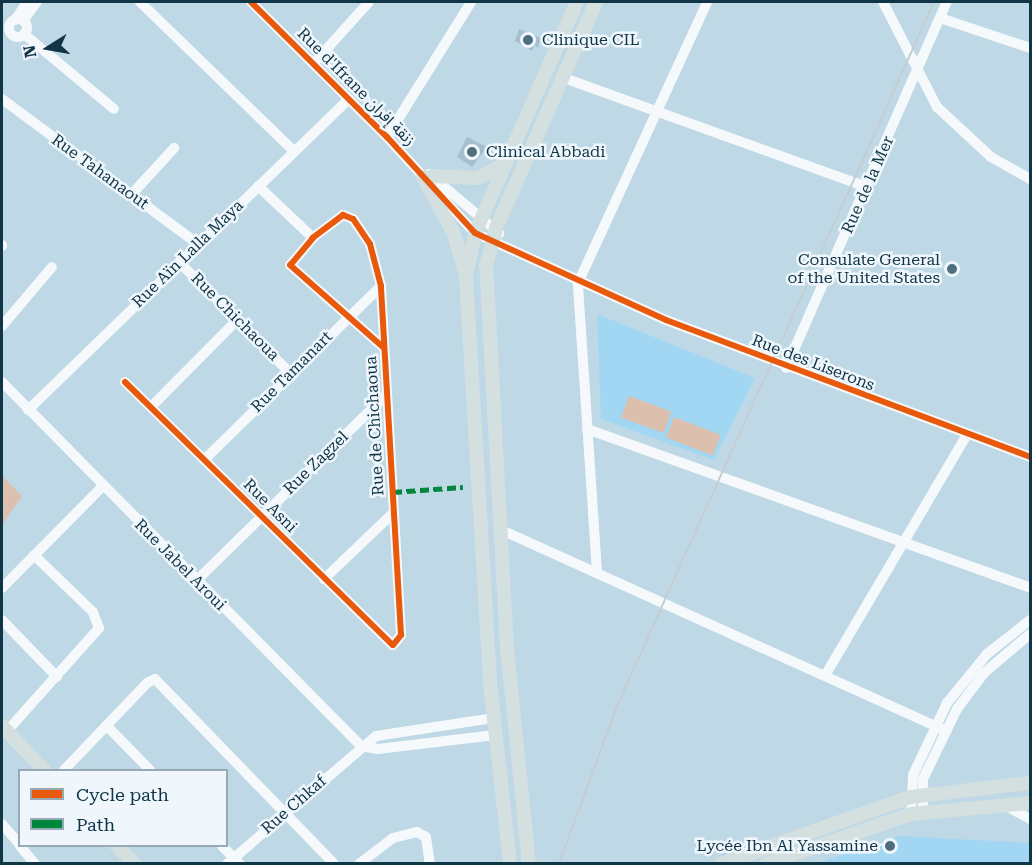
<!DOCTYPE html>
<html>
<head>
<meta charset="utf-8">
<style>
	body { margin:0 }
	#map { position:relative; width:1032px; height:865px; overflow:hidden; background:#bed8e6; font-family:"Roboto Serif","Noto Sans Arabic",serif }
	div>[style] { position:absolute }
	.built>* { inset:0; background:#a2d7f3 }
	.green>* { inset:0; background:#dcbfac; transform-origin:0 0 }
	.building>* { inset:0; background:#a4c0cf }
	.minor>* { height:10px; margin:-5px; padding:0 5px; transform-origin:5px; border-radius:5px; background:#f5f9fb }
	.minor>.ring { margin:-5px; padding:0; box-sizing:content-box; background:none; border:10px solid #f5f9fb; border-radius:50% }
	.major>* { height:14px; margin:-7px; padding:0 7px; transform-origin:7px; border-radius:7px; background:#d4e0e0 }
	.tram>* { height:1.5px; margin:-0.75px; padding:0 0.75px; transform-origin:0.75px; border-radius:0.75px; background:#c4ced2 }
	.quiet>* { height:4.5px; margin-top:-2.25px; transform-origin:0; background:repeating-linear-gradient(90deg,#00873e 0 9px,transparent 0 13.5px) }
	.cycleway>* { height:6px; margin:-3px; padding:0 3px; transform-origin:3px; border-radius:3px; background:#e8590c }
	.dots>* { width:16px; height:16px; translate:-50% -50%; box-sizing:border-box; border:3px solid #eff7fc; border-radius:50% }
	span { translate:-50% -50%; white-space:nowrap; text-align:center; line-height:1.15; -webkit-text-stroke:5px #eff7fc; paint-order:stroke }
	.poi-label { font-size:16px; color:#103547 }
	.left { translate:0 -50%; text-align:left }
	.right { translate:-100% -50%; text-align:right }
	.street-label { font-size:16px; color:#103547 }
	.frame { position:absolute; inset:0; border:3px solid #103547; pointer-events:none }
	.legend { position:absolute; left:18px; top:769px; width:210px; height:78px; box-sizing:border-box; background:#eff7fc; border:2px solid #96a9b4; margin:0; padding:8px 10px; list-style:none; font-size:18px; color:#103547 }
	.legend li { display:flex; align-items:center; gap:12px; height:30px }
	.legend b { width:30px; border:2px solid #96a9b4 }
	.north { position:absolute; left:18px; top:18px; width:60px; height:60px; -webkit-text-stroke:4px #eff7fc; paint-order:stroke; rotate:259deg; font-size:16px; font-weight:700; line-height:24px; text-align:center; color:#103547 }
	.north::after { content:''; display:block; margin:auto; width:21px; height:27px; background:#103547; clip-path:polygon(50% 0,100% 100%,50% 72%,0 100%) }
</style>
</head>
<body>
<div id="map">
	<div class="built">
		<i style="clip-path:polygon(597px 314px,755px 378px,714px 460px,601px 419px)"></i>
		<i style="clip-path:polygon(900px 836px,1030px 843px,1030px 863px,815px 864px)"></i>
	</div>
	<div class="green">
		<i style="left:629px;top:396px;width:45px;height:23px;rotate:20deg"></i>
		<i style="left:674px;top:417px;width:50px;height:22px;rotate:21deg"></i>
		<i style="clip-path:polygon(2px 476px,22px 496px,2px 525px)"></i>
	</div>
	<div class="building">
		<i style="clip-path:polygon(519px 29px,541px 38px,538px 48px,535px 45px,532px 51px,515px 41px)"></i>
		<i style="clip-path:polygon(467px 137px,487px 147px,472px 167px,457px 157px)"></i>
	</div>
	<div class="minor">
		<i style="left:140px;top:2px;width:214px;rotate:44.1deg"></i>
		<i style="left:251px;top:2px;width:192px;rotate:44.8deg"></i>
		<i style="left:387px;top:137px;width:130px;rotate:47.5deg"></i>
		<i style="left:475px;top:233px;width:210px;rotate:24.5deg"></i>
		<i style="left:666px;top:320px;width:389px;rotate:20.6deg"></i>
		<i style="left:883px;top:2px;width:118px;rotate:62.8deg"></i>
		<i style="left:937px;top:107px;width:74px;rotate:42.8deg"></i>
		<i style="left:991px;top:157px;width:45px;rotate:29.4deg"></i>
		<i style="left:940px;top:18px;width:95px;rotate:18.4deg"></i>
		<i class="ring" style="left:9px;top:19px;width:8px;height:8px"></i>
		<i style="left:15px;top:20px;width:22px;rotate:-56deg"></i>
		<i style="left:23px;top:21px;width:24px;rotate:-54deg"></i>
		<i style="left:24px;top:34px;width:117px;rotate:39.8deg"></i>
		<i style="left:314px;top:63px;width:82px;rotate:-48deg"></i>
		<i style="left:564px;top:78px;width:321px;rotate:19.8deg"></i>
		<i style="left:2px;top:99px;width:244px;rotate:36.5deg"></i>
		<i style="left:387px;top:137px;width:159px;rotate:-58.1deg"></i>
		<i style="left:429px;top:174px;width:92px;rotate:40.1deg"></i>
		<i style="left:258px;top:186px;width:76px;rotate:43.4deg"></i>
		<i style="left:131px;top:195px;width:64px;rotate:-47.5deg"></i>
		<i style="left:2px;top:245px;width:1px;rotate:90deg"></i>
		<i style="left:179px;top:262px;width:157px;rotate:45deg"></i>
		<i style="left:2px;top:326px;width:77px;rotate:-49.7deg"></i>
		<i style="left:786px;top:368px;width:400px;rotate:-66.3deg"></i>
		<i style="left:2px;top:382px;width:511px;rotate:45.4deg"></i>
		<i style="left:125px;top:382px;width:375px;rotate:44.5deg"></i>
		<i style="left:393px;top:645px;width:13px;rotate:-51deg"></i>
		<i style="left:401px;top:635px;width:350px;rotate:-93.3deg"></i>
		<i style="left:381px;top:286px;width:43px;rotate:-104.7deg"></i>
		<i style="left:370px;top:244px;width:30px;rotate:-124deg"></i>
		<i style="left:353px;top:219px;width:11px;rotate:-158deg"></i>
		<i style="left:343px;top:215px;width:38px;rotate:143deg"></i>
		<i style="left:313px;top:238px;width:35px;rotate:130deg"></i>
		<i style="left:290px;top:265px;width:125px;rotate:41.4deg"></i>
		<i style="left:151px;top:407px;width:122px;rotate:-45.3deg"></i>
		<i style="left:28px;top:410px;width:447px;rotate:-44.1deg"></i>
		<i style="left:587px;top:429px;width:471px;rotate:19.7deg"></i>
		<i style="left:204px;top:460px;width:248px;rotate:-44.5deg"></i>
		<i style="left:499px;top:529px;width:491px;rotate:24.3deg"></i>
		<i style="left:597px;top:572px;width:290px;rotate:-93.8deg"></i>
		<i style="left:578px;top:283px;width:309px;rotate:-65.3deg"></i>
		<i style="left:324px;top:579px;width:95px;rotate:-43.7deg"></i>
		<i style="left:196px;top:581px;width:266px;rotate:-44.4deg"></i>
		<i style="left:2px;top:588px;width:142px;rotate:-45.3deg"></i>
		<i style="left:2px;top:620px;width:79px;rotate:46deg"></i>
		<i style="left:826px;top:674px;width:277px;rotate:-59.5deg"></i>
		<i style="left:107px;top:726px;width:62px;rotate:45.7deg"></i>
		<i style="left:7px;top:731px;width:138px;rotate:-48.2deg"></i>
		<i style="left:99px;top:628px;width:17px;rotate:-111deg"></i>
		<i style="left:93px;top:612px;width:82px;rotate:-136deg"></i>
		<i style="left:361px;top:746px;width:17px;rotate:10deg"></i>
		<i style="left:378px;top:749px;width:118px;rotate:-6.8deg"></i>
		<i style="left:64px;top:770px;width:120px;rotate:-46.3deg"></i>
		<i style="left:147px;top:683px;width:9px;rotate:-27deg"></i>
		<i style="left:155px;top:679px;width:257px;rotate:45.9deg"></i>
		<i style="left:1004px;top:805px;width:30px;rotate:28deg"></i>
		<i style="left:923px;top:812px;width:33px;rotate:-90deg"></i>
		<i style="left:923px;top:779px;width:78px;rotate:-64.1deg"></i>
		<i style="left:957px;top:709px;width:45px;rotate:-53.1deg"></i>
		<i style="left:984px;top:673px;width:60px;rotate:-40.3deg"></i>
		<i style="left:911px;top:814px;width:39px;rotate:-87deg"></i>
		<i style="left:913px;top:775px;width:80px;rotate:-64.7deg"></i>
		<i style="left:947px;top:703px;width:63px;rotate:-50.8deg"></i>
		<i style="left:987px;top:654px;width:55px;rotate:-38.3deg"></i>
		<i style="left:2px;top:824px;width:28px;rotate:49deg"></i>
		<i style="left:20px;top:846px;width:23px;rotate:50deg"></i>
		<i style="left:222px;top:846px;width:25px;rotate:45deg"></i>
		<i style="left:227px;top:864px;width:196px;rotate:-40.7deg"></i>
		<i style="left:376px;top:736px;width:118px;rotate:-8.7deg"></i>
		<i style="left:359px;top:864px;width:43px;rotate:-37.4deg"></i>
		<i style="left:393px;top:838px;width:25px;rotate:-14deg"></i>
		<i style="left:417px;top:832px;width:10px;rotate:29deg"></i>
		<i style="left:426px;top:837px;width:27px;rotate:82deg"></i>
	</div>
	<div class="major">
		<i style="left:432px;top:176px;width:46px;rotate:2.5deg"></i>
		<i style="left:478px;top:178px;width:30px;rotate:-28deg"></i>
		<i style="left:423px;top:177px;width:65px;rotate:61.5deg"></i>
		<i style="left:454px;top:234px;width:45px;rotate:74.4deg"></i>
		<i style="left:466px;top:277px;width:416px;rotate:86.6deg"></i>
		<i style="left:491px;top:692px;width:173px;rotate:83.7deg"></i>
		<i style="left:467px;top:271px;width:39px;rotate:-78deg"></i>
		<i style="left:475px;top:233px;width:253px;rotate:-66.2deg"></i>
		<i style="left:2px;top:726px;width:61px;rotate:46.3deg"></i>
		<i style="left:117px;top:846px;width:25px;rotate:45deg"></i>
		<i style="left:529px;top:864px;width:216px;rotate:-95.8deg"></i>
		<i style="left:507px;top:649px;width:384px;rotate:-93.1deg"></i>
		<i style="left:486px;top:266px;width:39px;rotate:-75deg"></i>
		<i style="left:496px;top:228px;width:247px;rotate:-66.1deg"></i>
		<i style="left:721px;top:864px;width:201px;rotate:-19.5deg"></i>
		<i style="left:910px;top:797px;width:121px;rotate:-6.7deg"></i>
		<i style="left:766px;top:864px;width:153px;rotate:-19deg"></i>
		<i style="left:911px;top:814px;width:120px;rotate:-5.3deg"></i>
	</div>
	<div class="tram">
		<i style="left:559px;top:864px;width:171px;rotate:-69.8deg"></i>
		<i style="left:618px;top:704px;width:770px;rotate:-65.77deg"></i>
	</div>
	<div class="quiet">
		<i style="left:393px;top:492px;width:70px;rotate:-4.1deg"></i>
	</div>
	<div class="cycleway">
		<i style="left:251px;top:2px;width:192px;rotate:44.8deg"></i>
		<i style="left:387px;top:137px;width:130px;rotate:47.5deg"></i>
		<i style="left:475px;top:233px;width:210px;rotate:24.5deg"></i>
		<i style="left:666px;top:320px;width:389px;rotate:20.6deg"></i>
		<i style="left:125px;top:382px;width:375px;rotate:44.5deg"></i>
		<i style="left:393px;top:645px;width:13px;rotate:-51deg"></i>
		<i style="left:401px;top:635px;width:350px;rotate:-93.3deg"></i>
		<i style="left:381px;top:286px;width:43px;rotate:-104.7deg"></i>
		<i style="left:370px;top:244px;width:30px;rotate:-124deg"></i>
		<i style="left:353px;top:219px;width:11px;rotate:-158deg"></i>
		<i style="left:343px;top:215px;width:38px;rotate:143deg"></i>
		<i style="left:313px;top:238px;width:35px;rotate:130deg"></i>
		<i style="left:290px;top:265px;width:125px;rotate:41.4deg"></i>
	</div>
	<div class="dots">
		<i style="left:528px;top:40px;background:#4d6e7f"></i>
		<i style="left:472px;top:152px;background:#4d6e7f"></i>
		<i style="left:952px;top:269px;background:#4d6e7f"></i>
		<i style="left:890px;top:846px;background:#4d6e7f"></i>
	</div>
	<div class="poi-label">
		<span class="left" style="left:542px;top:40px">Clinique CIL</span>
		<span class="left" style="left:486px;top:152px">Clinical Abbadi</span>
		<span class="right" style="left:940px;top:269px">Consulate General<br>of the United States</span>
		<span class="right" style="left:878px;top:846px">Lycée Ibn Al Yassamine</span>
	</div>
	<div class="street-label">
		<span style="left:356px;top:87px;rotate:45deg">Rue d'Ifrane زنقة إفران</span>
		<span style="left:100px;top:172px;rotate:36deg">Rue Tahanaout</span>
		<span style="left:868px;top:185px;rotate:-66deg">Rue de la Mer</span>
		<span style="left:188px;top:254px;rotate:-44deg">Rue Aïn Lalla Maya</span>
		<span style="left:235px;top:317px;rotate:45deg">Rue Chichaoua</span>
		<span style="left:813px;top:363px;rotate:21deg">Rue des Liserons</span>
		<span style="left:292px;top:372px;rotate:-45deg">Rue Tamanart</span>
		<span style="left:375px;top:426px;rotate:-93deg">Rue de Chichaoua</span>
		<span style="left:316px;top:463px;rotate:-44deg">Rue Zagzel</span>
		<span style="left:270px;top:506px;rotate:45deg">Rue Asni</span>
		<span style="left:180px;top:565px;rotate:45deg">Rue Jabel Aroui</span>
		<span style="left:294px;top:805px;rotate:-41deg">Rue Chkaf</span>
	</div>
	<div class="frame"></div>
	<ul class="legend">
	<li><b style="height:8px;background:#e8590c"></b>Cycle path</li>
	<li><b style="height:8px;background:#00873e"></b>Path</li>
	</ul>
	<div class="north">N</div>
</div>
</body>
</html>
